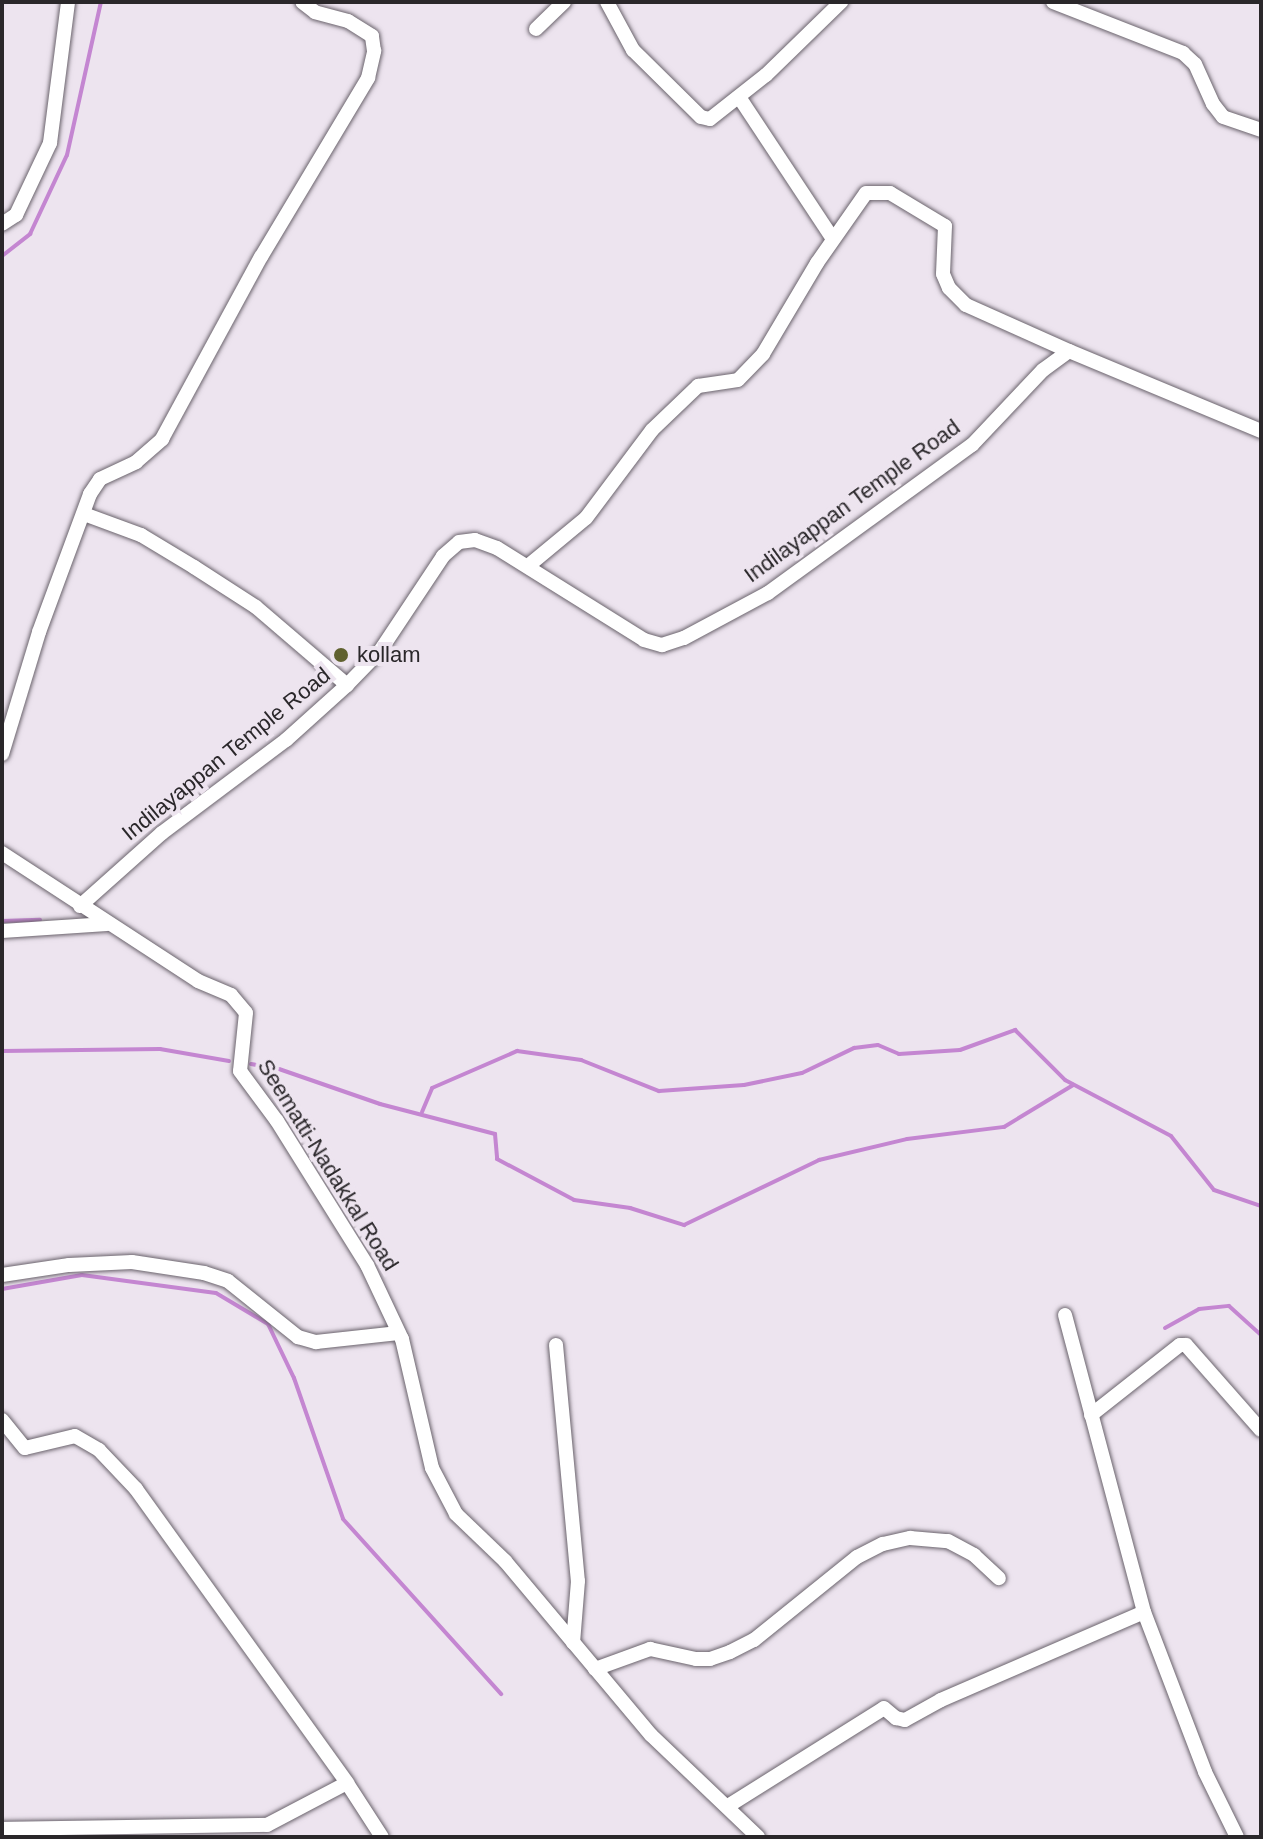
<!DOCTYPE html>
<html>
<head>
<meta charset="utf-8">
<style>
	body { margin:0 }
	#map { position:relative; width:1263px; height:1839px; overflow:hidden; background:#ede4ef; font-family:Arial,sans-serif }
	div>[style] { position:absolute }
	.stream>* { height:4px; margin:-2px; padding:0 2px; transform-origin:2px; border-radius:2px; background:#c486d1 }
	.roads { filter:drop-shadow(0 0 2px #6a636c) drop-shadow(0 0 2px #6a636c) }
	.minor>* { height:14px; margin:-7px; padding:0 7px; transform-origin:7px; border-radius:7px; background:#fff }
	.dots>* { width:22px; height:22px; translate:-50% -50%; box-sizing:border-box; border:4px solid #ede4ef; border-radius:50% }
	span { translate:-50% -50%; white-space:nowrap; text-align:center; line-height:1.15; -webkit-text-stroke:8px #ede4ef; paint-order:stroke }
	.street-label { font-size:22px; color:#2a272a }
	.poi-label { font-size:22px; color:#2a272a }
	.left { translate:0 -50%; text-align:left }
	.frame { position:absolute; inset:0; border:4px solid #2a272a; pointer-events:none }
</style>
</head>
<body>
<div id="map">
	<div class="stream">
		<i style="left:2px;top:256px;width:36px;rotate:-38deg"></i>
		<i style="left:30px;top:234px;width:87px;rotate:-64.9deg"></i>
		<i style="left:67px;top:155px;width:157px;rotate:-77.5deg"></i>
		<i style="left:2px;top:921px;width:38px;rotate:-2deg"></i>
		<i style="left:2px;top:1051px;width:158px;rotate:-0.7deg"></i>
		<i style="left:160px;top:1049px;width:70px;rotate:9.9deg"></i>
		<i style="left:251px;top:1064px;width:28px;rotate:10deg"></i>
		<i style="left:279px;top:1069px;width:107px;rotate:19.1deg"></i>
		<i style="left:380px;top:1104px;width:119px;rotate:14.6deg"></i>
		<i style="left:495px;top:1134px;width:25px;rotate:85deg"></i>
		<i style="left:497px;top:1159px;width:87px;rotate:28deg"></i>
		<i style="left:574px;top:1200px;width:57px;rotate:8.1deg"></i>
		<i style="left:630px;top:1208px;width:57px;rotate:17.5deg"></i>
		<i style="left:684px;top:1225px;width:150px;rotate:-25.7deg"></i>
		<i style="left:819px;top:1160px;width:90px;rotate:-13.4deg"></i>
		<i style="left:907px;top:1139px;width:98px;rotate:-7.1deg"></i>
		<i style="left:1004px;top:1127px;width:81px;rotate:-31.3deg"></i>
		<i style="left:422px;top:1112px;width:26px;rotate:-67deg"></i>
		<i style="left:432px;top:1088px;width:93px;rotate:-23.5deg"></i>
		<i style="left:517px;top:1051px;width:65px;rotate:8deg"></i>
		<i style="left:581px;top:1060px;width:84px;rotate:21.7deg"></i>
		<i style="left:659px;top:1091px;width:85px;rotate:-4deg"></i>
		<i style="left:744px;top:1085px;width:59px;rotate:-11.7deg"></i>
		<i style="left:802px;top:1073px;width:58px;rotate:-25.7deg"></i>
		<i style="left:854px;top:1048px;width:24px;rotate:-7deg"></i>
		<i style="left:878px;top:1045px;width:23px;rotate:23deg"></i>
		<i style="left:899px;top:1054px;width:61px;rotate:-3.8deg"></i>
		<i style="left:960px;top:1050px;width:59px;rotate:-20deg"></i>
		<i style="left:1015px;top:1030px;width:71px;rotate:45deg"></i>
		<i style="left:1065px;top:1080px;width:120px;rotate:27.8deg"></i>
		<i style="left:1171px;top:1136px;width:69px;rotate:51.5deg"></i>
		<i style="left:1214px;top:1190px;width:50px;rotate:18.8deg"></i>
		<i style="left:2px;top:1289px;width:81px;rotate:-9.9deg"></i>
		<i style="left:82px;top:1275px;width:135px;rotate:7.7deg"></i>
		<i style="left:216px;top:1293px;width:61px;rotate:30.8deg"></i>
		<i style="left:268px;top:1324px;width:60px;rotate:64.3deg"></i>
		<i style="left:294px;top:1378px;width:149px;rotate:70.8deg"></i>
		<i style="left:343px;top:1519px;width:236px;rotate:47.9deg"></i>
		<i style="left:1165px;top:1328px;width:39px;rotate:-29deg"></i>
		<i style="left:1199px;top:1309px;width:30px;rotate:-6deg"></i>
		<i style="left:1229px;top:1306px;width:43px;rotate:42.2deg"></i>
	</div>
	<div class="roads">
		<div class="minor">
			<i style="left:607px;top:2px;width:55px;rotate:61.6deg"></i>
			<i style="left:633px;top:50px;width:95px;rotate:44.6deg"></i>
			<i style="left:701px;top:117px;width:9px;rotate:13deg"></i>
			<i style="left:710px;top:119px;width:71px;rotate:-38.2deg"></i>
			<i style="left:766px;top:75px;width:105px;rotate:-44.2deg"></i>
			<i style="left:1053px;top:2px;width:140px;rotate:21.4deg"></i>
			<i style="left:1183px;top:53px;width:16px;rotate:43deg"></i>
			<i style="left:1195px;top:64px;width:44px;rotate:65.8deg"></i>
			<i style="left:1213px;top:104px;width:16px;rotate:52deg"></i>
			<i style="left:1223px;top:117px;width:40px;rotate:18.9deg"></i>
			<i style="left:536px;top:29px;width:39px;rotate:-44deg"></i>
			<i style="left:739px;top:97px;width:170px;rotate:56.5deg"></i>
			<i style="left:2px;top:224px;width:17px;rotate:-33deg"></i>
			<i style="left:16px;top:215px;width:80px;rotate:-64.7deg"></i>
			<i style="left:50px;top:143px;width:142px;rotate:-82.7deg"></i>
			<i style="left:84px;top:514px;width:61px;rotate:20.2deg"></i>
			<i style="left:141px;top:535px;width:62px;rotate:31.1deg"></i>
			<i style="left:194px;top:567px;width:74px;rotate:32.8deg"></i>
			<i style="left:256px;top:607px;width:120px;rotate:40.6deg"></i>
			<i style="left:528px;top:566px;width:75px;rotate:-39.6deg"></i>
			<i style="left:586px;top:518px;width:110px;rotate:-53.1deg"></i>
			<i style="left:652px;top:430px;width:64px;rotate:-43.7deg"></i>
			<i style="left:698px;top:386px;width:40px;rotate:-8.5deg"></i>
			<i style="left:738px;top:380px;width:36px;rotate:-46deg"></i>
			<i style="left:763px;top:354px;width:106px;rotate:-59.3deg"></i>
			<i style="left:817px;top:263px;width:85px;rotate:-55deg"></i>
			<i style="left:866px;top:193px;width:24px"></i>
			<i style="left:890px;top:193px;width:64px;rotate:31deg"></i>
			<i style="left:945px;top:226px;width:48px;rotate:92.4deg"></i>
			<i style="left:943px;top:274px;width:15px;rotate:67deg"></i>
			<i style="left:949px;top:288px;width:24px;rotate:45deg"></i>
			<i style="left:966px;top:305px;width:113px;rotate:24.1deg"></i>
			<i style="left:2px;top:754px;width:127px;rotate:-73.1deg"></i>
			<i style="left:39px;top:632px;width:147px;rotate:-69.7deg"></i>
			<i style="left:90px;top:494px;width:18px;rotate:-56deg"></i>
			<i style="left:100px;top:479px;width:40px;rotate:-25deg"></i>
			<i style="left:136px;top:462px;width:35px;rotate:-41deg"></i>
			<i style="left:162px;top:439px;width:207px;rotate:-61.5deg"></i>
			<i style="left:261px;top:257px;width:209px;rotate:-59.1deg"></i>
			<i style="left:368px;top:78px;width:28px;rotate:-77deg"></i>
			<i style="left:374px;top:51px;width:15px;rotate:-98deg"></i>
			<i style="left:372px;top:36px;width:28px;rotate:-148deg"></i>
			<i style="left:348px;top:21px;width:34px;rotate:-165deg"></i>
			<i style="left:315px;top:12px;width:16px;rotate:-142deg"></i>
			<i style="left:2px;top:853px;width:234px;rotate:33.1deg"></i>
			<i style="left:198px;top:981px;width:36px;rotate:23deg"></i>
			<i style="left:231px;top:995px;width:23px;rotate:50deg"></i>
			<i style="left:246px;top:1013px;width:58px;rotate:95.9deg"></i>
			<i style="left:240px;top:1071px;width:62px;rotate:53.5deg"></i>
			<i style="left:277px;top:1121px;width:170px;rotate:58deg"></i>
			<i style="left:367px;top:1265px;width:82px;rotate:64.7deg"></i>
			<i style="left:402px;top:1339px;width:132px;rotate:76.9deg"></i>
			<i style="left:432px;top:1468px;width:52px;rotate:62.4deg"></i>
			<i style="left:456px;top:1514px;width:68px;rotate:43.8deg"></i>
			<i style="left:505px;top:1561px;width:227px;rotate:50deg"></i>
			<i style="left:651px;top:1735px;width:148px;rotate:43.6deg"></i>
			<i style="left:80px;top:906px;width:110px;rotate:-41.7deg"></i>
			<i style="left:162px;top:833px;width:155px;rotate:-36.9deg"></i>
			<i style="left:286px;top:740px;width:82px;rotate:-42deg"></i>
			<i style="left:347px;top:685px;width:47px;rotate:-45.9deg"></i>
			<i style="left:380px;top:651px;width:114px;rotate:-56.4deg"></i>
			<i style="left:443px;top:556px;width:21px;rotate:-41deg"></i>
			<i style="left:459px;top:542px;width:16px;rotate:-7deg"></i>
			<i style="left:475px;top:540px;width:23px;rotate:20deg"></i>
			<i style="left:497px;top:548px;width:173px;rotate:32deg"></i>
			<i style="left:644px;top:640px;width:19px;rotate:16deg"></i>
			<i style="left:662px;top:645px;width:23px;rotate:-18deg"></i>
			<i style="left:684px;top:638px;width:95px;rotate:-28.2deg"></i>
			<i style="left:768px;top:593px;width:252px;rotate:-36deg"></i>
			<i style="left:972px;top:445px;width:103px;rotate:-46.6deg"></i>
			<i style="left:1043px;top:370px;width:32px;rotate:-36deg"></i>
			<i style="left:1069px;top:351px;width:208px;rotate:22.6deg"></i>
			<i style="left:2px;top:931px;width:105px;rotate:-3.8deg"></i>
			<i style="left:2px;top:1275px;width:68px;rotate:-8.5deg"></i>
			<i style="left:69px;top:1265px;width:63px;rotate:-2.7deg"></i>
			<i style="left:132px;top:1262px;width:73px;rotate:8.7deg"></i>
			<i style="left:204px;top:1273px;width:25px;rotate:18deg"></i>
			<i style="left:228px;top:1281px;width:90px;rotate:38.7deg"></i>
			<i style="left:298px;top:1337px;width:19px;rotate:16deg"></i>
			<i style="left:316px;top:1342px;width:83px;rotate:-6.2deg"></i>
			<i style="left:1065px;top:1315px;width:307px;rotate:75.1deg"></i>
			<i style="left:556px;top:1345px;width:237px;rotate:84.7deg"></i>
			<i style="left:578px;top:1581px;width:62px;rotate:94.6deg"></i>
			<i style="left:1091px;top:1415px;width:113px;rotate:-38.2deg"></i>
			<i style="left:1180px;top:1345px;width:6px"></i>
			<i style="left:1186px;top:1345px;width:113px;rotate:48.6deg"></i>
			<i style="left:2px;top:1420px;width:36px;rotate:51deg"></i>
			<i style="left:25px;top:1448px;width:51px;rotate:-13.5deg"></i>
			<i style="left:75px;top:1436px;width:28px;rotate:30deg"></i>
			<i style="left:99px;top:1450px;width:54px;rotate:46.5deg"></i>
			<i style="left:136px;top:1489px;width:362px;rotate:54.3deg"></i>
			<i style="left:595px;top:1669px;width:59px;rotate:-20deg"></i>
			<i style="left:650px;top:1649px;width:47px;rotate:12.3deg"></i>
			<i style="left:696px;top:1659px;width:14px"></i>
			<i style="left:710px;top:1659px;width:21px;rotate:-19deg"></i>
			<i style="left:730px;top:1652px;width:27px;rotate:-27deg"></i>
			<i style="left:754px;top:1640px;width:132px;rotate:-38.9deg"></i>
			<i style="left:857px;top:1557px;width:29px;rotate:-27deg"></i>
			<i style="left:883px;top:1544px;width:28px;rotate:-13deg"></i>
			<i style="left:910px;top:1538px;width:38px;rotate:5deg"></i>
			<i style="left:948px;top:1541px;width:30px;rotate:28deg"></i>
			<i style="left:974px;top:1555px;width:34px;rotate:43deg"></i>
			<i style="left:728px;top:1806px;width:184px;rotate:-32.1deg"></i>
			<i style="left:884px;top:1708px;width:16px;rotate:40deg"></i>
			<i style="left:896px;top:1718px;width:9px;rotate:13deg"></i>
			<i style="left:905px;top:1720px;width:41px;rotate:-29.1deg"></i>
			<i style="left:941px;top:1700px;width:221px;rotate:-23.4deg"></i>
			<i style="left:1144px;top:1612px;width:171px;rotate:69.1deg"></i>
			<i style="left:1205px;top:1772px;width:72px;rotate:63.8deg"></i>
			<i style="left:2px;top:1829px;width:265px;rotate:-0.9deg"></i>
			<i style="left:267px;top:1825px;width:90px;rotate:-27.7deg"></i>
			<i style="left:347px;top:1783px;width:64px;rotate:57.1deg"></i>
		</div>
	</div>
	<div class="dots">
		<i style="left:341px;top:655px;background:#60612f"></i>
	</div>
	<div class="street-label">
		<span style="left:852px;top:501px;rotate:-36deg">Indilayappan Temple Road</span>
		<span style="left:226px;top:754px;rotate:-39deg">Indilayappan Temple Road</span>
		<span style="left:328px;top:1165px;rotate:58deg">Seematti-Nadakkal Road</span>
	</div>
	<div class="poi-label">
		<span class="left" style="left:357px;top:655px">kollam</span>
	</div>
	<div class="frame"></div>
</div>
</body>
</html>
